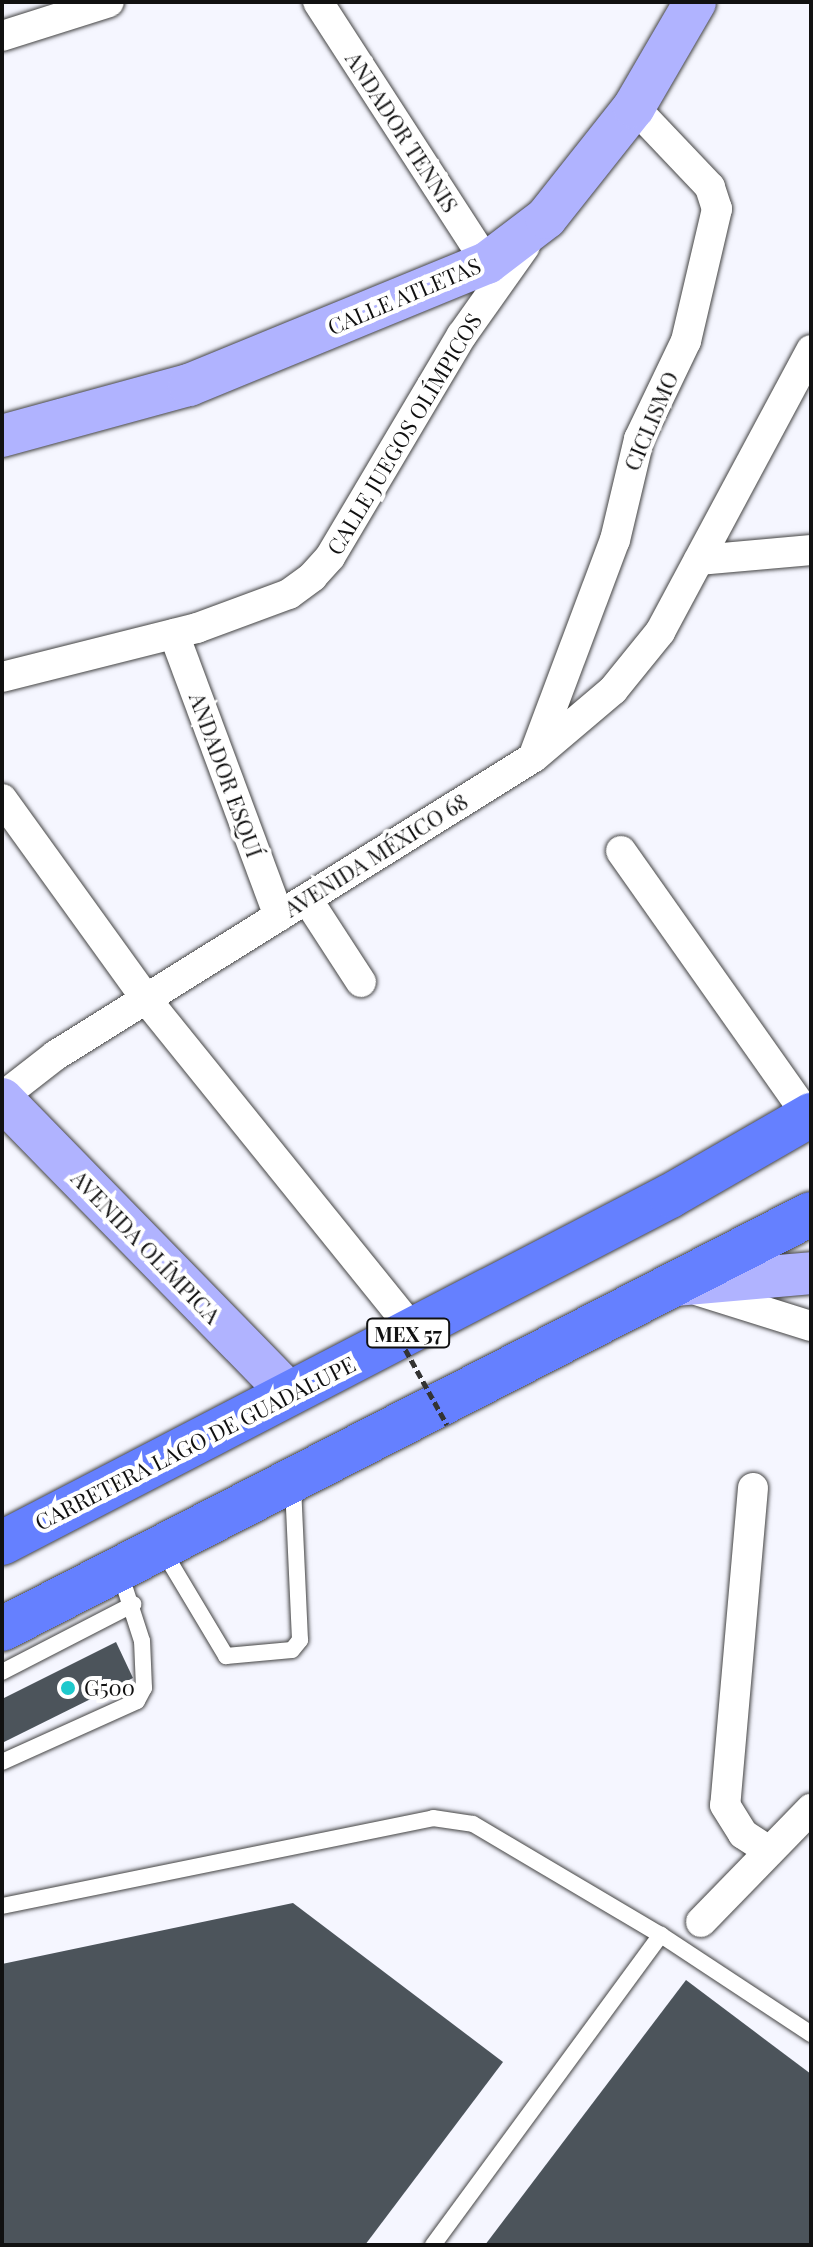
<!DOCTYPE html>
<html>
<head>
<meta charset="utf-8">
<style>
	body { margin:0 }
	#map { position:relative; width:813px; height:2247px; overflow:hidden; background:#f5f6ff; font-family:"Playfair Display",serif }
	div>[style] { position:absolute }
	.building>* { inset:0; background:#4c545b }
	.roads { filter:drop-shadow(0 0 2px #444) drop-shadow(0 0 2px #444) }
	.lane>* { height:16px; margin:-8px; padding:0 8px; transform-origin:8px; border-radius:8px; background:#fff }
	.street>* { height:30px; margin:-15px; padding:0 15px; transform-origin:15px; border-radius:15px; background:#fff }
	.secondary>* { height:42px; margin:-21px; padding:0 21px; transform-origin:21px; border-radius:21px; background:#b0b3ff }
	.primary>* { height:44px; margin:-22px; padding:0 22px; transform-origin:22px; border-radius:22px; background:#6580ff }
	.path-bridge>* { height:5px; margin-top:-2.5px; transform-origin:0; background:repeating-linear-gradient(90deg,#333 0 8px,transparent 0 12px) }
	.dots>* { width:22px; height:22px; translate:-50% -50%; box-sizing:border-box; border:4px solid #fff; border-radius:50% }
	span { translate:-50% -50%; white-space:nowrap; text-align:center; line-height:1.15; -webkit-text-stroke:8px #fff; paint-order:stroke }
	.shield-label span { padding:2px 6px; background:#fff; border:2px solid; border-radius:6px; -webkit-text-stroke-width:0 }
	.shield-label { font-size:20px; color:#111; font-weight:700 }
	.street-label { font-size:22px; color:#111 }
	.poi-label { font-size:22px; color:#111 }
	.left { translate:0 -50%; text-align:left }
	.frame { position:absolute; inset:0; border:4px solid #111; pointer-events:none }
</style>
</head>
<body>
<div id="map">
	<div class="building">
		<i style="clip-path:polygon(116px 1642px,133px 1678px,2px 1743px,2px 1699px)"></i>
		<i style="clip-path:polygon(293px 1903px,503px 2062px,365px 2245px,2px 2245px,2px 1964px)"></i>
		<i style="clip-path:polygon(686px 1980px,811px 2074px,811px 2245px,485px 2245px)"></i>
	</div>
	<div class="roads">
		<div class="lane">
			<i style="left:162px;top:1549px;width:125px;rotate:59.1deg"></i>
			<i style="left:226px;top:1656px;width:66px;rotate:-5.2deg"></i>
			<i style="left:292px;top:1650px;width:13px;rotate:-51deg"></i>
			<i style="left:300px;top:1640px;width:156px;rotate:-92.6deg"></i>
			<i style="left:2px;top:1672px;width:148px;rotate:-27.3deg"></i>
			<i style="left:2px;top:1762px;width:148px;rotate:-24.3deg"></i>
			<i style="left:137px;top:1701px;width:15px;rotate:-62deg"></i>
			<i style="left:144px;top:1688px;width:47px;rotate:-92.4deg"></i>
			<i style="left:142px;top:1641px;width:75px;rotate:-107.9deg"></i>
			<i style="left:2px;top:1906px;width:440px;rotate:-11.5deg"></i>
			<i style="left:433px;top:1818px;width:40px;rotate:8.5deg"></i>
			<i style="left:473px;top:1824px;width:218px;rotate:30.6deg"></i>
			<i style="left:661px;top:1935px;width:180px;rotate:33.4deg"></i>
			<i style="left:433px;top:2245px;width:385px;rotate:-53.7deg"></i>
		</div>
		<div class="street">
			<i style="left:318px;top:2px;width:311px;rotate:57.1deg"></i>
			<i style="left:2px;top:36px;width:112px;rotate:-17.6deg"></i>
			<i style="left:699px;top:560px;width:112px;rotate:-5.1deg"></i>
			<i style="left:174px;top:634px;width:301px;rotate:69.6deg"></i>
			<i style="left:2px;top:677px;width:201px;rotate:-14.1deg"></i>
			<i style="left:197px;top:628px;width:98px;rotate:-20.3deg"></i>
			<i style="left:289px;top:594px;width:29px;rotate:-36deg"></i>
			<i style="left:312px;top:577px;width:27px;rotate:-48deg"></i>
			<i style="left:330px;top:557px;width:258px;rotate:-59.3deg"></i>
			<i style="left:462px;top:335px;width:109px;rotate:-54.7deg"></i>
			<i style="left:534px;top:755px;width:230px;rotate:-69.4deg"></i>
			<i style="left:615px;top:540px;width:104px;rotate:-76.6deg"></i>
			<i style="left:639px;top:439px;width:109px;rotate:-64.4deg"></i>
			<i style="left:686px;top:341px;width:136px;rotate:-76.8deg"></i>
			<i style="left:717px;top:209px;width:23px;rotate:-108deg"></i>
			<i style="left:710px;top:187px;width:110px;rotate:-133.5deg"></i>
			<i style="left:2px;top:799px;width:246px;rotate:54.2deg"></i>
			<i style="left:146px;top:999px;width:425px;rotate:51.1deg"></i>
			<i style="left:621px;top:851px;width:324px;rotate:54.8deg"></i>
			<i style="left:307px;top:899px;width:99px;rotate:57deg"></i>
			<i style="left:2px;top:1097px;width:68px;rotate:-37.9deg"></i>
			<i style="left:56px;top:1055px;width:563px;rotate:-31.94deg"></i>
			<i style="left:534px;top:757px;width:104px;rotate:-40.3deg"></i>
			<i style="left:613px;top:690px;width:75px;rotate:-51deg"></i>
			<i style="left:660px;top:632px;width:320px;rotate:-61.8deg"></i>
			<i style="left:699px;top:1291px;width:117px;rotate:17.4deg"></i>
			<i style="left:753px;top:1488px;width:318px;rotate:95deg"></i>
			<i style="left:725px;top:1805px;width:34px;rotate:58deg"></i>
			<i style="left:743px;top:1834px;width:27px;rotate:33deg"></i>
			<i style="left:701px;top:1922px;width:158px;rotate:-45.8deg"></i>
		</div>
		<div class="secondary">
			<i style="left:2px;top:436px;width:194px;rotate:-15.3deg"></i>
			<i style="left:189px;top:385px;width:322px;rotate:-22.3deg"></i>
			<i style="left:487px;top:263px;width:74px;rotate:-37.3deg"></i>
			<i style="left:546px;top:218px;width:142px;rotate:-51.6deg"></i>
			<i style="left:634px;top:107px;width:121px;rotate:-59.8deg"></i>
			<i style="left:2px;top:1099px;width:412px;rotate:45.7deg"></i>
			<i style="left:675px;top:1285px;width:137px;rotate:-5deg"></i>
		</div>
		<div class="primary">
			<i style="left:2px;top:1543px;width:753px;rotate:-27.45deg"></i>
			<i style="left:670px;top:1196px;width:163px;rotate:-29.9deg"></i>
			<i style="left:2px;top:1629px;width:909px;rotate:-27.16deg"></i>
		</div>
	</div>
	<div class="path-bridge">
		<i style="left:388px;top:1318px;width:122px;rotate:61.1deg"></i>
	</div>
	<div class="dots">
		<i style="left:68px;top:1688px;background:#1ec9cc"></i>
	</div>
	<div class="shield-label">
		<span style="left:408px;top:1333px">MEX 57</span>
	</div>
	<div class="street-label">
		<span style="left:402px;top:132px;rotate:57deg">ANDADOR TENNIS</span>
		<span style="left:404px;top:296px;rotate:-23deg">CALLE ATLETAS</span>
		<span style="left:651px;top:421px;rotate:-67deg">CICLISMO</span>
		<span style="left:404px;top:434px;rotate:-59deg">CALLE JUEGOS OLÍMPICOS</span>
		<span style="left:226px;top:775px;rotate:70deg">ANDADOR ESQUÍ</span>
		<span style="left:376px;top:855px;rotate:-32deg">AVENIDA MÉXICO 68</span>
		<span style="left:146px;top:1247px;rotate:46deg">AVENIDA OLÍMPICA</span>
		<span style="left:195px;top:1443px;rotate:-27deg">CARRETERA LAGO DE GUADALUPE</span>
	</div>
	<div class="poi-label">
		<span class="left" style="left:84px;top:1688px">G500</span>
	</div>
	<div class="frame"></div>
</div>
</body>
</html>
